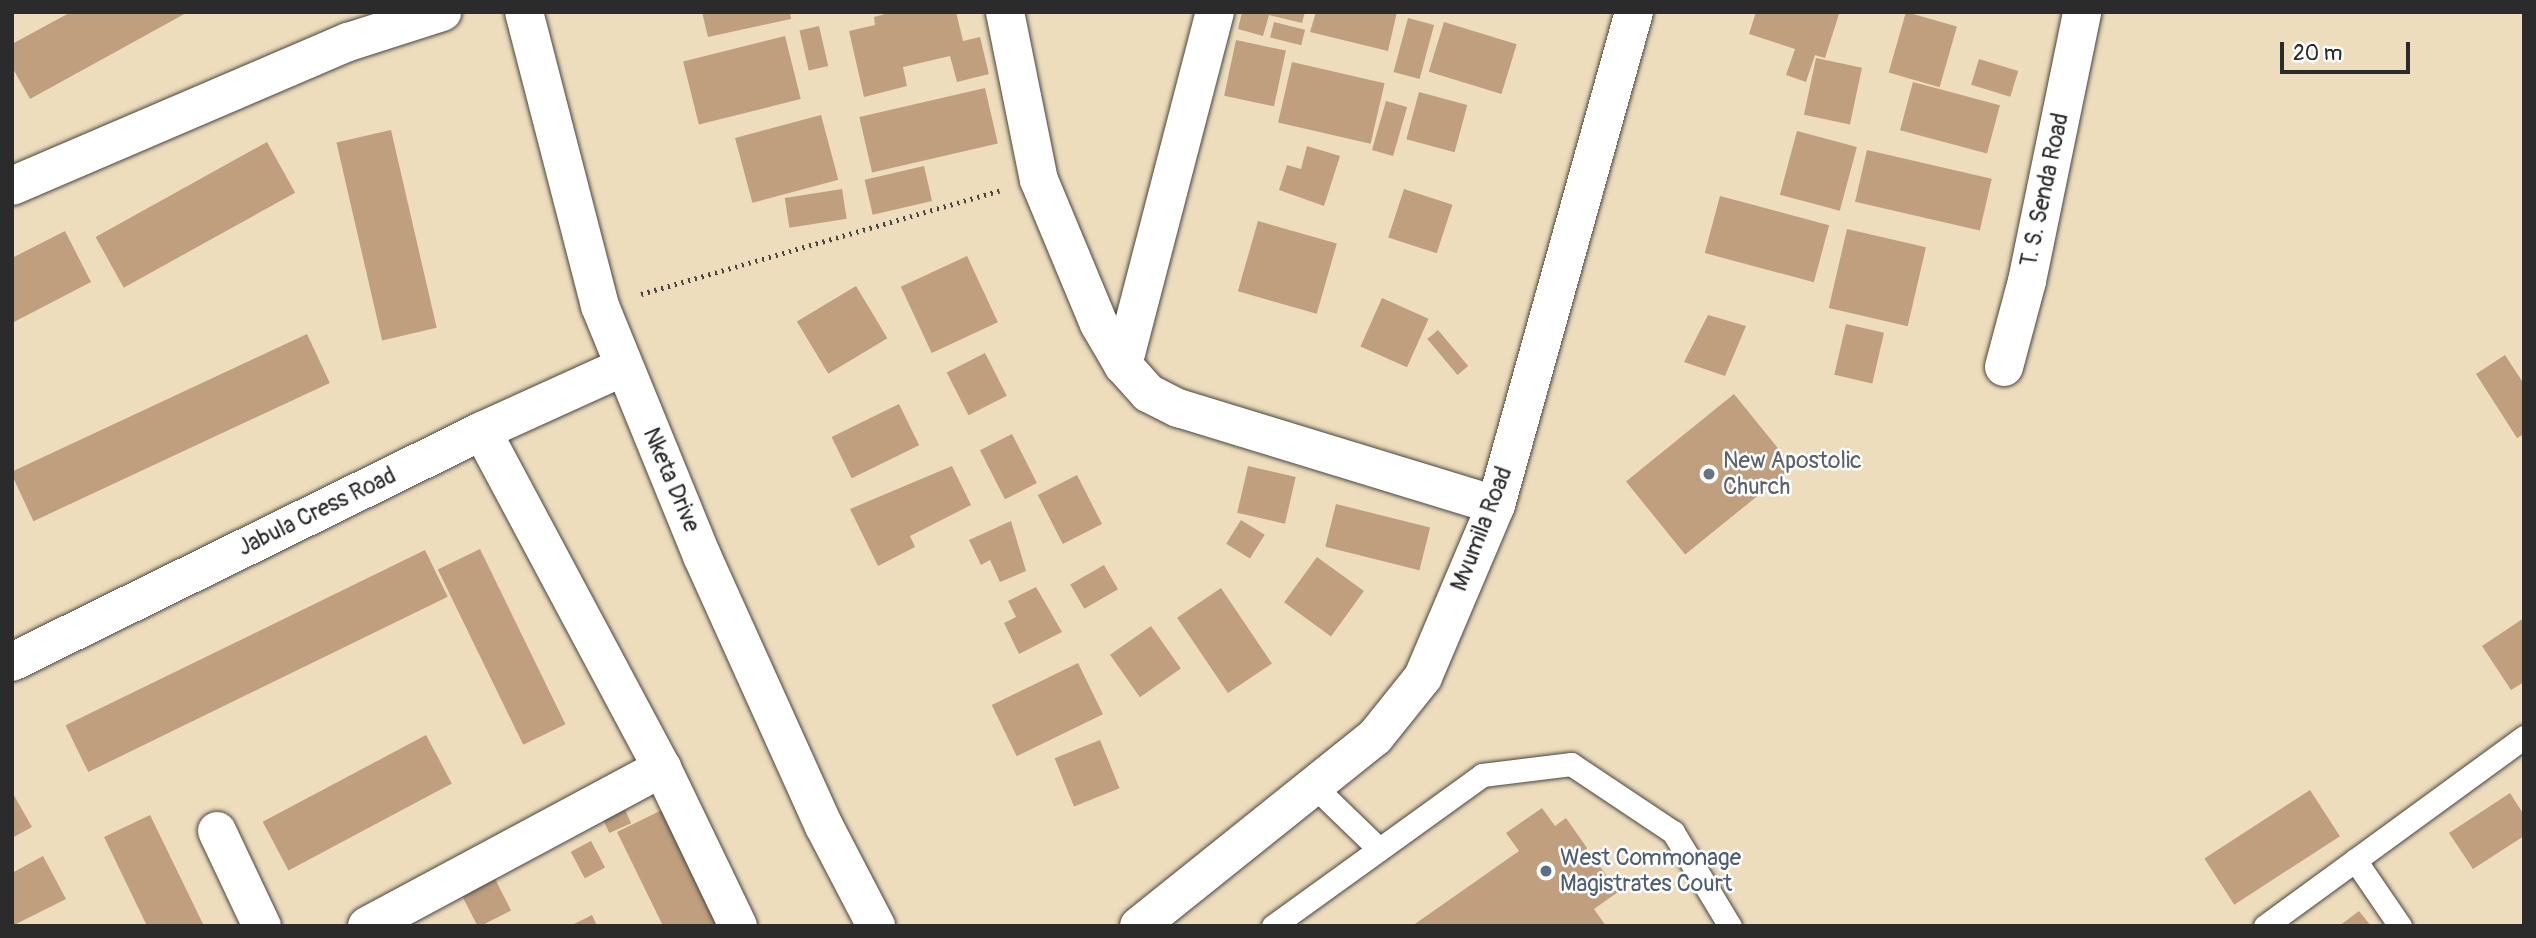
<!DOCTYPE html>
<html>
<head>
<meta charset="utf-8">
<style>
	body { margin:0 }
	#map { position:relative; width:2536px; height:938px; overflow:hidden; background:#eeddbc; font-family:Pangolin,sans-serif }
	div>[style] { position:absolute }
	.building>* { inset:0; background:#c09f7e; transform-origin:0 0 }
	.path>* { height:4.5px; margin-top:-2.25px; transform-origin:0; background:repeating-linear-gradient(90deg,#484641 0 2px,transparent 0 7px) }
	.roads { filter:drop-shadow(0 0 2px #484641) drop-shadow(0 0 2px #484641) }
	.lane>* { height:23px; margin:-11.5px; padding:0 11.5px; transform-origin:11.5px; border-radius:11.5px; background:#fff }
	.street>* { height:38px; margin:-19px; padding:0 19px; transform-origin:19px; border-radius:19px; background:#fff }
	.secondary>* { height:38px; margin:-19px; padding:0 19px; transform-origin:19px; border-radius:19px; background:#fff }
	.dots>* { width:19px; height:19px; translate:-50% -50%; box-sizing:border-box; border:4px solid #fff; border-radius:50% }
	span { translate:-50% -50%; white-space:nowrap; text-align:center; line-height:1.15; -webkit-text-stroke:5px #fff; paint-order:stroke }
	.street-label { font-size:23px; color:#2b2b2b }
	.worship-label { font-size:23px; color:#5b616d }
	.left { translate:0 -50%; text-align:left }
	.service-label { font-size:23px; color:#4e5e75 }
	.frame { position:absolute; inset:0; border:14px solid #2b2b2b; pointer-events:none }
	.scale { position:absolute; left:2280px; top:42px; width:130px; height:32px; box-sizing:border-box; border:4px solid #2b2b2b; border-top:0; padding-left:9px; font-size:21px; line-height:24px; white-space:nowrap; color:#2b2b2b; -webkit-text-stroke:5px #fff; paint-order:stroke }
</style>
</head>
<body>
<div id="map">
	<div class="building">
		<i style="clip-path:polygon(71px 12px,188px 12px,30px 99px,12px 67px,12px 44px)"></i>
		<i style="clip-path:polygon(702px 12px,790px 12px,791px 19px,708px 37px)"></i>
		<i style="clip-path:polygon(892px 12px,956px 12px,963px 41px,980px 37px,989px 74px,957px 82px,950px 56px,903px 67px,907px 86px,864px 97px,849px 31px,875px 25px,874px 17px)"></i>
		<i style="clip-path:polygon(1242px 12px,1305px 12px,1302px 23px,1269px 15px,1263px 36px,1238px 29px)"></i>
		<i style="clip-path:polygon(1316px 12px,1397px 12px,1388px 51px,1310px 32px)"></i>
		<i style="clip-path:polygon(1756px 12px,1839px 14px,1825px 58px,1815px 55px,1806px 82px,1786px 75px,1795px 49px,1749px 34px)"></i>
		<i style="left:1906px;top:12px;width:53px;height:63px;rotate:16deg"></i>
		<i style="left:1408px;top:18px;width:27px;height:56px;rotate:15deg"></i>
		<i style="left:1274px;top:22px;width:32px;height:16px;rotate:14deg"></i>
		<i style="left:1444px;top:22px;width:76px;height:52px;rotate:17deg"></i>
		<i style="left:819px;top:26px;width:41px;height:20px;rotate:77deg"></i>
		<i style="left:785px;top:36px;width:65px;height:105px;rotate:76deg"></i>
		<i style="left:1236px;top:40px;width:51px;height:57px;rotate:12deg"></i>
		<i style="left:1816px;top:58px;width:47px;height:58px;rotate:12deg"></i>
		<i style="left:1979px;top:59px;width:41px;height:27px;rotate:17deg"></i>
		<i style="left:1292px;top:62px;width:95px;height:62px;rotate:13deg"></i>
		<i style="left:1913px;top:82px;width:90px;height:50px;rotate:15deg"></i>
		<i style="left:985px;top:88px;width:57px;height:129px;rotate:77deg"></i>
		<i style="left:1419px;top:92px;width:50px;height:49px;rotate:15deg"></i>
		<i style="left:1386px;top:101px;width:22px;height:51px;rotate:16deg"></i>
		<i style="left:821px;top:115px;width:67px;height:89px;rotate:75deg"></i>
		<i style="left:391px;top:130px;width:203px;height:56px;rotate:77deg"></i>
		<i style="left:1797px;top:131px;width:62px;height:66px;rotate:15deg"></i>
		<i style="left:267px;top:142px;width:58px;height:196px;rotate:61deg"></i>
		<i style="clip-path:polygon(1307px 146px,1340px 156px,1324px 206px,1279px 190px,1287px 165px,1301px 169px)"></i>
		<i style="left:1867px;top:150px;width:128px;height:53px;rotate:13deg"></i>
		<i style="left:924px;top:166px;width:36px;height:61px;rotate:77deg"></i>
		<i style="left:842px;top:189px;width:30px;height:58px;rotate:81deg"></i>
		<i style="left:1404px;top:189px;width:51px;height:51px;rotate:18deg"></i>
		<i style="left:1720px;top:196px;width:113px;height:59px;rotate:15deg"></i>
		<i style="left:1258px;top:221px;width:82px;height:73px;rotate:16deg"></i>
		<i style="left:1847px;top:229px;width:81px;height:81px;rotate:13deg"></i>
		<i style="clip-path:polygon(65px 231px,91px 282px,12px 323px,12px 258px)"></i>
		<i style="left:967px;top:256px;width:73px;height:73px;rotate:65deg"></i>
		<i style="left:856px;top:286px;width:61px;height:69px;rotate:59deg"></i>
		<i style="left:1382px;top:298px;width:51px;height:53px;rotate:24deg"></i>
		<i style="clip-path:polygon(1708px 315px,1746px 326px,1725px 376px,1684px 362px)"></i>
		<i style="left:1846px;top:324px;width:39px;height:52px;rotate:13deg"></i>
		<i style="left:1438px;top:330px;width:47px;height:14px;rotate:50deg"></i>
		<i style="left:307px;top:334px;width:54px;height:327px;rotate:65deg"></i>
		<i style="left:985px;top:353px;width:48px;height:43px;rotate:63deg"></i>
		<i style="clip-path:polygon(2505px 355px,2524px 384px,2524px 434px,2517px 438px,2476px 374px)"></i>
		<i style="left:1734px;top:394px;width:94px;height:139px;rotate:51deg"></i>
		<i style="left:899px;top:404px;width:46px;height:75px;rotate:64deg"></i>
		<i style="left:1012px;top:434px;width:55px;height:36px;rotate:63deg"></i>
		<i style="clip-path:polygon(952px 466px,971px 505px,910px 536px,915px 547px,878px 566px,850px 509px)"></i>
		<i style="left:1248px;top:466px;width:49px;height:48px;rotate:13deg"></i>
		<i style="left:1077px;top:475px;width:55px;height:44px;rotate:63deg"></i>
		<i style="left:1336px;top:504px;width:97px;height:44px;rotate:14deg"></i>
		<i style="left:1241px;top:520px;width:28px;height:28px;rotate:32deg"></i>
		<i style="clip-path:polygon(1011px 521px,1026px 571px,1000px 582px,990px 560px,981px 565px,969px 540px)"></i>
		<i style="left:480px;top:549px;width:195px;height:47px;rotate:64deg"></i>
		<i style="left:425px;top:550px;width:52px;height:400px;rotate:64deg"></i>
		<i style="left:1317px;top:557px;width:58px;height:56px;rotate:36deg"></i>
		<i style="left:1104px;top:565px;width:28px;height:39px;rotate:60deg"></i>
		<i style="clip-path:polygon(1036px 587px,1062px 632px,1019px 654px,1004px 623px,1016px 617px,1008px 601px)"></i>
		<i style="left:1221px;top:588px;width:91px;height:53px;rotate:56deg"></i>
		<i style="clip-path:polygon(2524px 618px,2524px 682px,2511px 690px,2482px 646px)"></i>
		<i style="left:1151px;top:626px;width:52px;height:50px;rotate:55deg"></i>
		<i style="left:1078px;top:663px;width:57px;height:96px;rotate:64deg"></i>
		<i style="left:426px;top:735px;width:55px;height:185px;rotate:62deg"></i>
		<i style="left:1100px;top:740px;width:52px;height:49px;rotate:68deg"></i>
		<i style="left:2310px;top:790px;width:55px;height:126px;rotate:57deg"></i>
		<i style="clip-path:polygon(12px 792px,32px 827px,12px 838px)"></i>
		<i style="clip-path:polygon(2510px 793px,2524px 815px,2524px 836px,2473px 869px,2449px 833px)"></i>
		<i style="left:623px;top:805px;width:20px;height:24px;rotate:66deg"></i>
		<i style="clip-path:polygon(1542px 808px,1555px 826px,1566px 818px,1618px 892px,1594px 909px,1606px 926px,1412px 926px,1519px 851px,1506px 833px)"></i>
		<i style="clip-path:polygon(664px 809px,721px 926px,663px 926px,617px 832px)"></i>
		<i style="clip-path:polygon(150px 815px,204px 926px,147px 926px,104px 837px)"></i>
		<i style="left:591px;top:841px;width:30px;height:23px;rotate:62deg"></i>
		<i style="clip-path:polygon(43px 856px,66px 899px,12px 926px,12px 873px)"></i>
		<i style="left:492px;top:873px;width:42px;height:37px;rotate:63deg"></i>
		<i style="clip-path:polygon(2359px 911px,2371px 926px,2339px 926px)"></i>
		<i style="clip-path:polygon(592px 915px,597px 926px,570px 926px)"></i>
	</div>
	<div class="path">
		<i style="left:641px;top:294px;width:373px;rotate:-16.1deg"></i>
	</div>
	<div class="roads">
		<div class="lane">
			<i style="left:1316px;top:788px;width:88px;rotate:44.1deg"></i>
			<i style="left:2355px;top:860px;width:80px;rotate:55.7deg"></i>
			<i style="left:1273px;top:926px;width:258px;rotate:-35.8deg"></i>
			<i style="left:1482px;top:775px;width:90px;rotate:-7deg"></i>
			<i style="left:1571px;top:764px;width:123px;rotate:33.7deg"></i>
			<i style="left:1673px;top:832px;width:110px;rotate:58.8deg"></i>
			<i style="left:2265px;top:926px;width:321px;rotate:-36.1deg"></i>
		</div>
		<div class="street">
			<i style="left:1005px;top:12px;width:171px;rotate:78.6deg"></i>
			<i style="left:1039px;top:180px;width:156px;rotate:67.4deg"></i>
			<i style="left:1099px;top:324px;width:48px;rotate:59.7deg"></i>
			<i style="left:1123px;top:365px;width:38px;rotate:48deg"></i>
			<i style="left:1148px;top:393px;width:34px;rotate:27deg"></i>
			<i style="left:1178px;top:408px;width:332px;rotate:17deg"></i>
			<i style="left:12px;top:186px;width:366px;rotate:-23.2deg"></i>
			<i style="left:348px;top:42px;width:99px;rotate:-17.7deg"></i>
			<i style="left:1123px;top:365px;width:365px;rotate:-75.4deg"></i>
			<i style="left:2004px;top:367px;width:89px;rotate:-75deg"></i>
			<i style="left:2027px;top:281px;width:275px;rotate:-78.4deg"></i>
			<i style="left:482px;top:431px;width:382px;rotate:61.9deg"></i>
			<i style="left:662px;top:768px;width:175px;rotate:64.3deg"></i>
			<i style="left:12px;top:662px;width:524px;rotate:-26.17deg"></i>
			<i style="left:482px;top:431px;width:155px;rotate:-24.4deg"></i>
			<i style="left:217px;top:831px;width:105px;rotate:64.7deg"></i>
			<i style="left:367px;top:926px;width:335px;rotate:-28.2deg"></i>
			<i style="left:1139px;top:926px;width:302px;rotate:-38.7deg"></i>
			<i style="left:1375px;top:737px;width:77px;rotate:-51.3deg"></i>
			<i style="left:1423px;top:677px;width:187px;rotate:-67deg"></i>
			<i style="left:1496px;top:505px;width:512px;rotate:-74.36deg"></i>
		</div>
		<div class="secondary">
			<i style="left:524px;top:12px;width:304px;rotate:75.5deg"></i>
			<i style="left:600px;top:306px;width:270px;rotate:67.8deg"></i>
			<i style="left:702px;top:556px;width:296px;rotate:65.7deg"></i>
			<i style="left:824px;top:826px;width:113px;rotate:62.5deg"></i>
		</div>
	</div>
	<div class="dots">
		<i style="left:1709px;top:474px;background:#6b7280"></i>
		<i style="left:1546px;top:871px;background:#5c6f8a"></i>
	</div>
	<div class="street-label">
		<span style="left:2045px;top:190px;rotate:-78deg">T. S. Senda Road</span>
		<span style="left:671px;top:480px;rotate:67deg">Nketa Drive</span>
		<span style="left:317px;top:512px;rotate:-26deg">Jabula Cress Road</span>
		<span style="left:1482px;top:529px;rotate:-69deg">Mvumila Road</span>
	</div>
	<div class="worship-label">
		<span class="left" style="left:1723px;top:474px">New Apostolic<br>Church</span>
	</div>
	<div class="service-label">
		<span class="left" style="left:1560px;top:871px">West Commonage<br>Magistrates Court</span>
	</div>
	<div class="frame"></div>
	<div class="scale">20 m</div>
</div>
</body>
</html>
